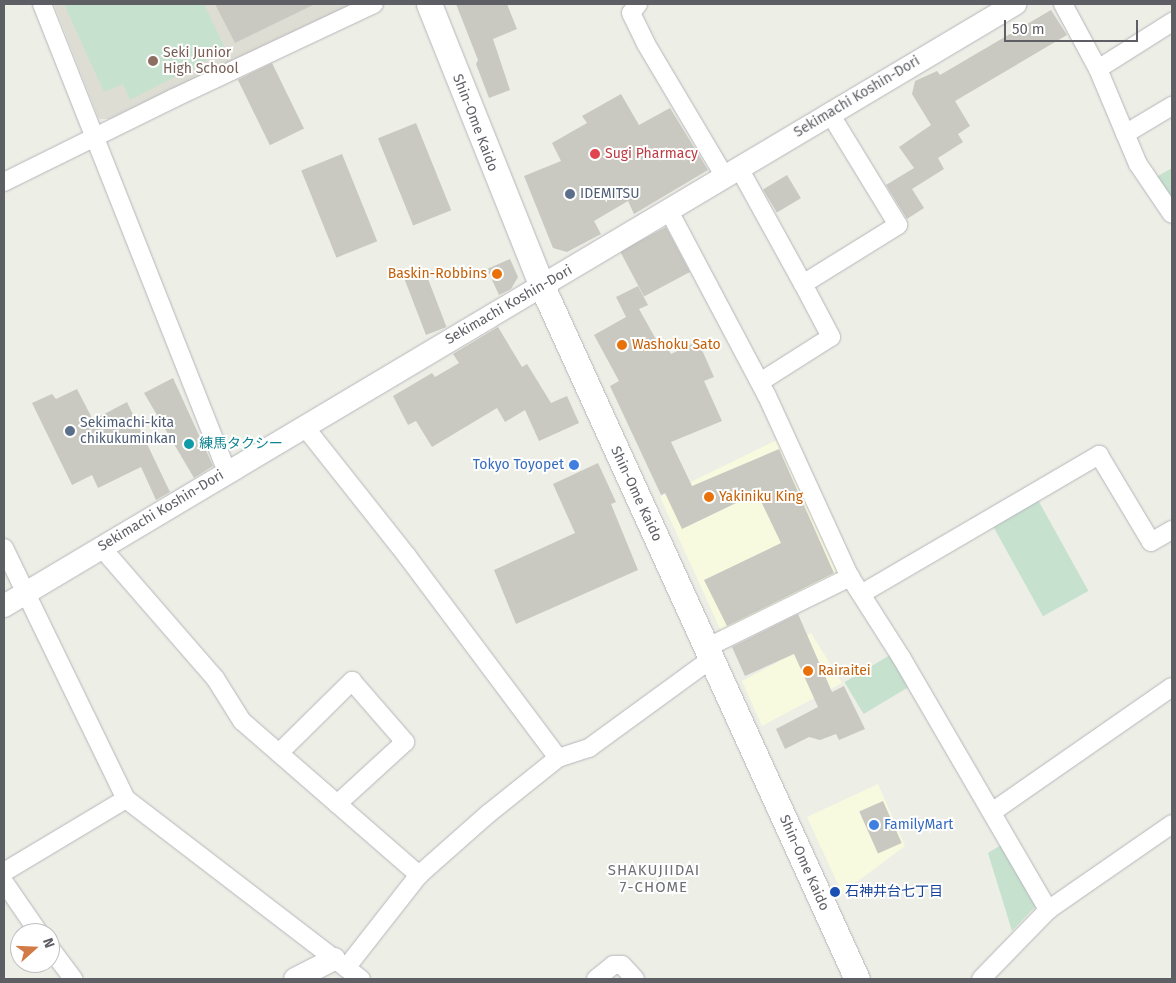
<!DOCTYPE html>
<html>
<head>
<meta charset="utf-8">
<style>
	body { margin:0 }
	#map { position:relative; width:1176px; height:983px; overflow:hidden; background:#edeee6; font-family:"Fira Sans","Noto Sans JP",sans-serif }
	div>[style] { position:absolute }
	.commercial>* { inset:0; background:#f8fadf }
	.education>* { inset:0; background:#ddddd4 }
	.green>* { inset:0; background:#c6e2ce; transform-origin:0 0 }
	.building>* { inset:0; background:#c9c9c2; transform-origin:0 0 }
	.roads { filter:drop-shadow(0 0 1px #b6b6bb) drop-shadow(0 0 1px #b6b6bb) }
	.minor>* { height:18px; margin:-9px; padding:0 9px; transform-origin:9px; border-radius:9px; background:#fff }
	.tertiary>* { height:22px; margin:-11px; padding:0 11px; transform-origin:11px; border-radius:11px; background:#fff }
	.secondary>* { height:25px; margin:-12.5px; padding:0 12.5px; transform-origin:12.5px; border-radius:12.5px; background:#fff }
	.dots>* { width:14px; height:14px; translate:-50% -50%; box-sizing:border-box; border:2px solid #fff; border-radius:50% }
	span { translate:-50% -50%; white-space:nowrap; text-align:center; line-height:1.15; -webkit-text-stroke:4px #fff; paint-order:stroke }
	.education-label { font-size:14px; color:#785e54 }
	.left { translate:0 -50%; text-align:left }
	.street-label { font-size:14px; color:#5e5f64 }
	.health-label { font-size:14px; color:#be3a42 }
	.service-label { font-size:14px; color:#4e5e75 }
	.food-label { font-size:14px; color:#c56008 }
	.right { translate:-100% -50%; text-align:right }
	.culture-label { font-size:14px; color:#0d838f }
	.shop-label { font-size:14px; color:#366cbe }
	.transit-label { font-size:14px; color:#164399 }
	.neighbourhood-label { font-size:15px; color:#6f7076; letter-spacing:1px }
	.frame { position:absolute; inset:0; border:5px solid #5e5f64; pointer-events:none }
	.north { position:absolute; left:10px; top:923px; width:50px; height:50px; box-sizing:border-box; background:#fff; border:1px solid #bfbfc1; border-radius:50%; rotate:70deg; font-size:14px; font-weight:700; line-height:20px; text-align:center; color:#5e5f64 }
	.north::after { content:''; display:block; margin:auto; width:18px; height:22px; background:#d37b47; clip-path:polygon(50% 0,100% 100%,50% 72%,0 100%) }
	.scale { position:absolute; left:1004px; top:20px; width:134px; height:22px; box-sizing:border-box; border:2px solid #5e5f64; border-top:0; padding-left:6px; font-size:15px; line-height:18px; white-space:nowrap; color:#5e5f64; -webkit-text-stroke:4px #fff; paint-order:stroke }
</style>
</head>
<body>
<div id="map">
	<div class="commercial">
		<i style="clip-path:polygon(779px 439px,840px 569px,837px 577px,721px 631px,660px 497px)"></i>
		<i style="clip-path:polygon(811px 633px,842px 683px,762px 726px,742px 681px,778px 662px,777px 650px)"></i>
		<i style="clip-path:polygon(878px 784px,905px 846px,842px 893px,807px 817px)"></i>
	</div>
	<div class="education">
		<i style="clip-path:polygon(54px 4px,353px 4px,109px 119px,99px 119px)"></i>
	</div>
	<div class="green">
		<i style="clip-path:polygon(64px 4px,204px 4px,226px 50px,130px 100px,123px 84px,104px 92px)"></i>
		<i style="clip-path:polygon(1172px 168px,1172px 203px,1156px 177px)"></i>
		<i style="left:1038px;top:500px;width:104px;height:52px;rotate:61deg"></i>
		<i style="left:890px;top:655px;width:37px;height:53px;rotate:59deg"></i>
		<i style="clip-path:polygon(1001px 845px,1037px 905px,1012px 931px,988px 853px)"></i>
	</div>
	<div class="building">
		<i style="clip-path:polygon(215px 4px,315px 4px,235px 43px)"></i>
		<i style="clip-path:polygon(456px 4px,507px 4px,517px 29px,493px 39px,510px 90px,489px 98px,476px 64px,478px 60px)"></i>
		<i style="clip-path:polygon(1051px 10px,1067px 35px,955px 101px,970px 126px,958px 134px,963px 142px,938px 158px,944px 169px,912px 189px,924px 208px,907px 219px,886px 185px,914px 168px,899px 147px,931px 125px,912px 94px,915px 81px,937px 71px,940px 75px)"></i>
		<i style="left:272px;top:63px;width:73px;height:38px;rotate:64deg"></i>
		<i style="clip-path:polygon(621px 94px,639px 125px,670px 108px,708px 170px,634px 214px,628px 201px,594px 221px,601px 234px,567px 252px,553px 248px,524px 176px,561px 161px,552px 143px,587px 123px,582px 116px)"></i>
		<i style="left:416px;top:123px;width:94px;height:41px;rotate:68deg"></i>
		<i style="left:342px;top:154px;width:94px;height:44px;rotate:68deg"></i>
		<i style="left:787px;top:175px;width:27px;height:28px;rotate:59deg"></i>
		<i style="left:666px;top:227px;width:51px;height:52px;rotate:62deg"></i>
		<i style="clip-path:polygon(510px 259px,518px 277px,511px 289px,499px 295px,487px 269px)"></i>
		<i style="left:425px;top:271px;width:60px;height:22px;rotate:69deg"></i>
		<i style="clip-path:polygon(638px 286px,648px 305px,639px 309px,662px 350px,667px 347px,671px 354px,698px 341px,714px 377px,704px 381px,722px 421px,671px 442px,692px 486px,779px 449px,834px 573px,727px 626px,704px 580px,781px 543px,757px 493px,682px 529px,665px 493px,661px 495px,610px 386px,619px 381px,594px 335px,626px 317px,616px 297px)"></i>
		<i style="clip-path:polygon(498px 327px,522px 367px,527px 364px,551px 403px,567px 396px,579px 423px,539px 441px,525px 410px,505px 422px,497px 408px,432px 447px,416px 421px,408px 425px,393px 396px,432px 373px,435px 377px,459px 363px,453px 354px)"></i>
		<i style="clip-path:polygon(173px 378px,213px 466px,194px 478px,144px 393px)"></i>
		<i style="clip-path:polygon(77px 389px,93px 420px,127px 402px,170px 492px,156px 500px,141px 467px,98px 488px,92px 475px,72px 485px,32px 403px,52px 394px,56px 399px)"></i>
		<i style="clip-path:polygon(598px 463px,616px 502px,611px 504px,638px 570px,516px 624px,494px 570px,575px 533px,553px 484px)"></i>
		<i style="clip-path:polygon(798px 614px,832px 692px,844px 686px,865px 729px,839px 740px,836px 734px,820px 740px,809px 737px,785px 749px,776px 729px,818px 707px,794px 654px,745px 676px,732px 647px)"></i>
		<i style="left:883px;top:801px;width:46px;height:26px;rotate:66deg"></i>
	</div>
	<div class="roads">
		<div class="minor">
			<i style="left:42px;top:4px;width:503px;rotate:68.43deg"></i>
			<i style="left:638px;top:4px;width:11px;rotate:128deg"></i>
			<i style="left:631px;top:13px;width:34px;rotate:64deg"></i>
			<i style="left:646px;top:44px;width:155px;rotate:59.3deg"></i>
			<i style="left:1063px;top:4px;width:74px;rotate:61.7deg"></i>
			<i style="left:1098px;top:69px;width:103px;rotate:67.2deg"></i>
			<i style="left:1138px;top:164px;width:60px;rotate:55.8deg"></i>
			<i style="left:1098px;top:69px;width:88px;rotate:-32.4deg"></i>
			<i style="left:1125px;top:134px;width:55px;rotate:-30.8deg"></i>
			<i style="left:739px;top:168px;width:132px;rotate:61.1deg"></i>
			<i style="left:4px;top:182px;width:190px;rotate:-26.3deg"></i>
			<i style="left:174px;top:98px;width:221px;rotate:-25.2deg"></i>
			<i style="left:669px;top:211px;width:209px;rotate:62.1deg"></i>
			<i style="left:767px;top:396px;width:199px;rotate:65.4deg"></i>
			<i style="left:850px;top:577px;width:95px;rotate:57.5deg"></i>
			<i style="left:901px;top:657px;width:293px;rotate:59.8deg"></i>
			<i style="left:760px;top:382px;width:84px;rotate:-32.4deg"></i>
			<i style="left:831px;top:337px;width:60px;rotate:-117.8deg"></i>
			<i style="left:803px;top:284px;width:112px;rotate:-31.8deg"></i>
			<i style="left:898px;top:225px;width:132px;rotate:-121.4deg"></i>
			<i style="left:304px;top:426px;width:166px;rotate:51.6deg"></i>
			<i style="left:407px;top:556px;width:252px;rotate:53.2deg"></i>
			<i style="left:101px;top:547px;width:174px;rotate:49deg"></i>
			<i style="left:215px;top:678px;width:51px;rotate:57.9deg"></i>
			<i style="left:242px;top:721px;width:235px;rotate:41deg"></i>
			<i style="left:4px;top:548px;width:279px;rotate:64.1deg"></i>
			<i style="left:126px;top:799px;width:296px;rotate:37.5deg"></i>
			<i style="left:861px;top:594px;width:276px;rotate:-30.3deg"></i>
			<i style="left:1099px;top:455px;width:101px;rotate:59.1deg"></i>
			<i style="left:1151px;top:542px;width:24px;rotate:-30deg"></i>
			<i style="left:706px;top:648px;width:161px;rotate:-26.2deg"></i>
			<i style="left:279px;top:753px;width:103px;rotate:-44.6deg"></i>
			<i style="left:352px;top:681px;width:81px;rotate:49deg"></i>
			<i style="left:405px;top:742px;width:92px;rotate:137.6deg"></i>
			<i style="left:992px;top:812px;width:219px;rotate:-34.8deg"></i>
			<i style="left:4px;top:872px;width:142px;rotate:-30.9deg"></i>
			<i style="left:4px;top:882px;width:62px;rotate:55.5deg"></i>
			<i style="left:50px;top:948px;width:39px;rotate:53deg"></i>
			<i style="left:346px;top:968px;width:118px;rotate:-51.9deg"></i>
			<i style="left:419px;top:875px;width:92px;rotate:-41.5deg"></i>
			<i style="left:488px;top:814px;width:90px;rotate:-38.7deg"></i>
			<i style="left:558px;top:758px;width:33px;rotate:-18deg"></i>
			<i style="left:589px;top:748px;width:151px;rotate:-36.1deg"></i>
			<i style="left:596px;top:979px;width:22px;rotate:-39deg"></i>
			<i style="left:613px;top:965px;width:9px"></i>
			<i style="left:622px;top:965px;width:19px;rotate:47deg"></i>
			<i style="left:981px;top:979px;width:96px;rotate:-45.8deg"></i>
			<i style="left:1048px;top:910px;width:151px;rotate:-34.7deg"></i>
		</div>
		<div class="tertiary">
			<i style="left:4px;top:606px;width:1177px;rotate:-30.77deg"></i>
			<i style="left:295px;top:979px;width:44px;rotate:-27.1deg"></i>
		</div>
		<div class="secondary">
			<i style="left:429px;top:4px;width:304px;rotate:68.2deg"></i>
			<i style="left:542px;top:286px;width:761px;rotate:65.56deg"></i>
		</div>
	</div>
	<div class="dots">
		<i style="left:153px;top:61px;background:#8d6e63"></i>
		<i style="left:595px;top:154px;background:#e0444e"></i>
		<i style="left:570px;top:194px;background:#5c6f8a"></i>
		<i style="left:497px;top:274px;background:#e8710a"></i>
		<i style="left:622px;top:345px;background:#e8710a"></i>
		<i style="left:70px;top:431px;background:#5c6f8a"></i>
		<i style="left:189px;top:444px;background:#0f9aa8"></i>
		<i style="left:574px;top:465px;background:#3f7fe0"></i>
		<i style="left:709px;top:497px;background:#e8710a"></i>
		<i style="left:808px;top:671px;background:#e8710a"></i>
		<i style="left:874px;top:825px;background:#3f7fe0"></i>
		<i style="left:835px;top:892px;background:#1a4fb4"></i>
	</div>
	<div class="education-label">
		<span class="left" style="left:163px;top:61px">Seki Junior<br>High School</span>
	</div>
	<div class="street-label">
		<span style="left:857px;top:97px;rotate:-31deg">Sekimachi Koshin-Dori</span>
		<span style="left:475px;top:123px;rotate:69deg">Shin-Ome Kaido</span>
		<span style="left:509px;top:305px;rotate:-30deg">Sekimachi Koshin-Dori</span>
		<span style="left:636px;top:494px;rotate:65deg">Shin-Ome Kaido</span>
		<span style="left:161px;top:511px;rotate:-31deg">Sekimachi Koshin-Dori</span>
		<span style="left:804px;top:863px;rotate:66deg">Shin-Ome Kaido</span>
	</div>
	<div class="health-label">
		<span class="left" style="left:605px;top:154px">Sugi Pharmacy</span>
	</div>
	<div class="service-label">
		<span class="left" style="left:580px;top:194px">IDEMITSU</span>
		<span class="left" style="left:80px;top:431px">Sekimachi-kita<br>chikukuminkan</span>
	</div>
	<div class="food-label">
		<span class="right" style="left:487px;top:274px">Baskin-Robbins</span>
		<span class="left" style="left:632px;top:345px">Washoku Sato</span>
		<span class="left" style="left:719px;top:497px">Yakiniku King</span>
		<span class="left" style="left:818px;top:671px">Rairaitei</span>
	</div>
	<div class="culture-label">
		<span class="left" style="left:199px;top:444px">練馬タクシー</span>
	</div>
	<div class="shop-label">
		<span class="right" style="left:564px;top:465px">Tokyo Toyopet</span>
		<span class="left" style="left:884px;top:825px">FamilyMart</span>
	</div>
	<div class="transit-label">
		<span class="left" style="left:845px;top:892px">石神井台七丁目</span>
	</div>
	<div class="neighbourhood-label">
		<span style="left:654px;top:879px">SHAKUJIIDAI<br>7-CHOME</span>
	</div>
	<div class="frame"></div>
	<div class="north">N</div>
	<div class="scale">50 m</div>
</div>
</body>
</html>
